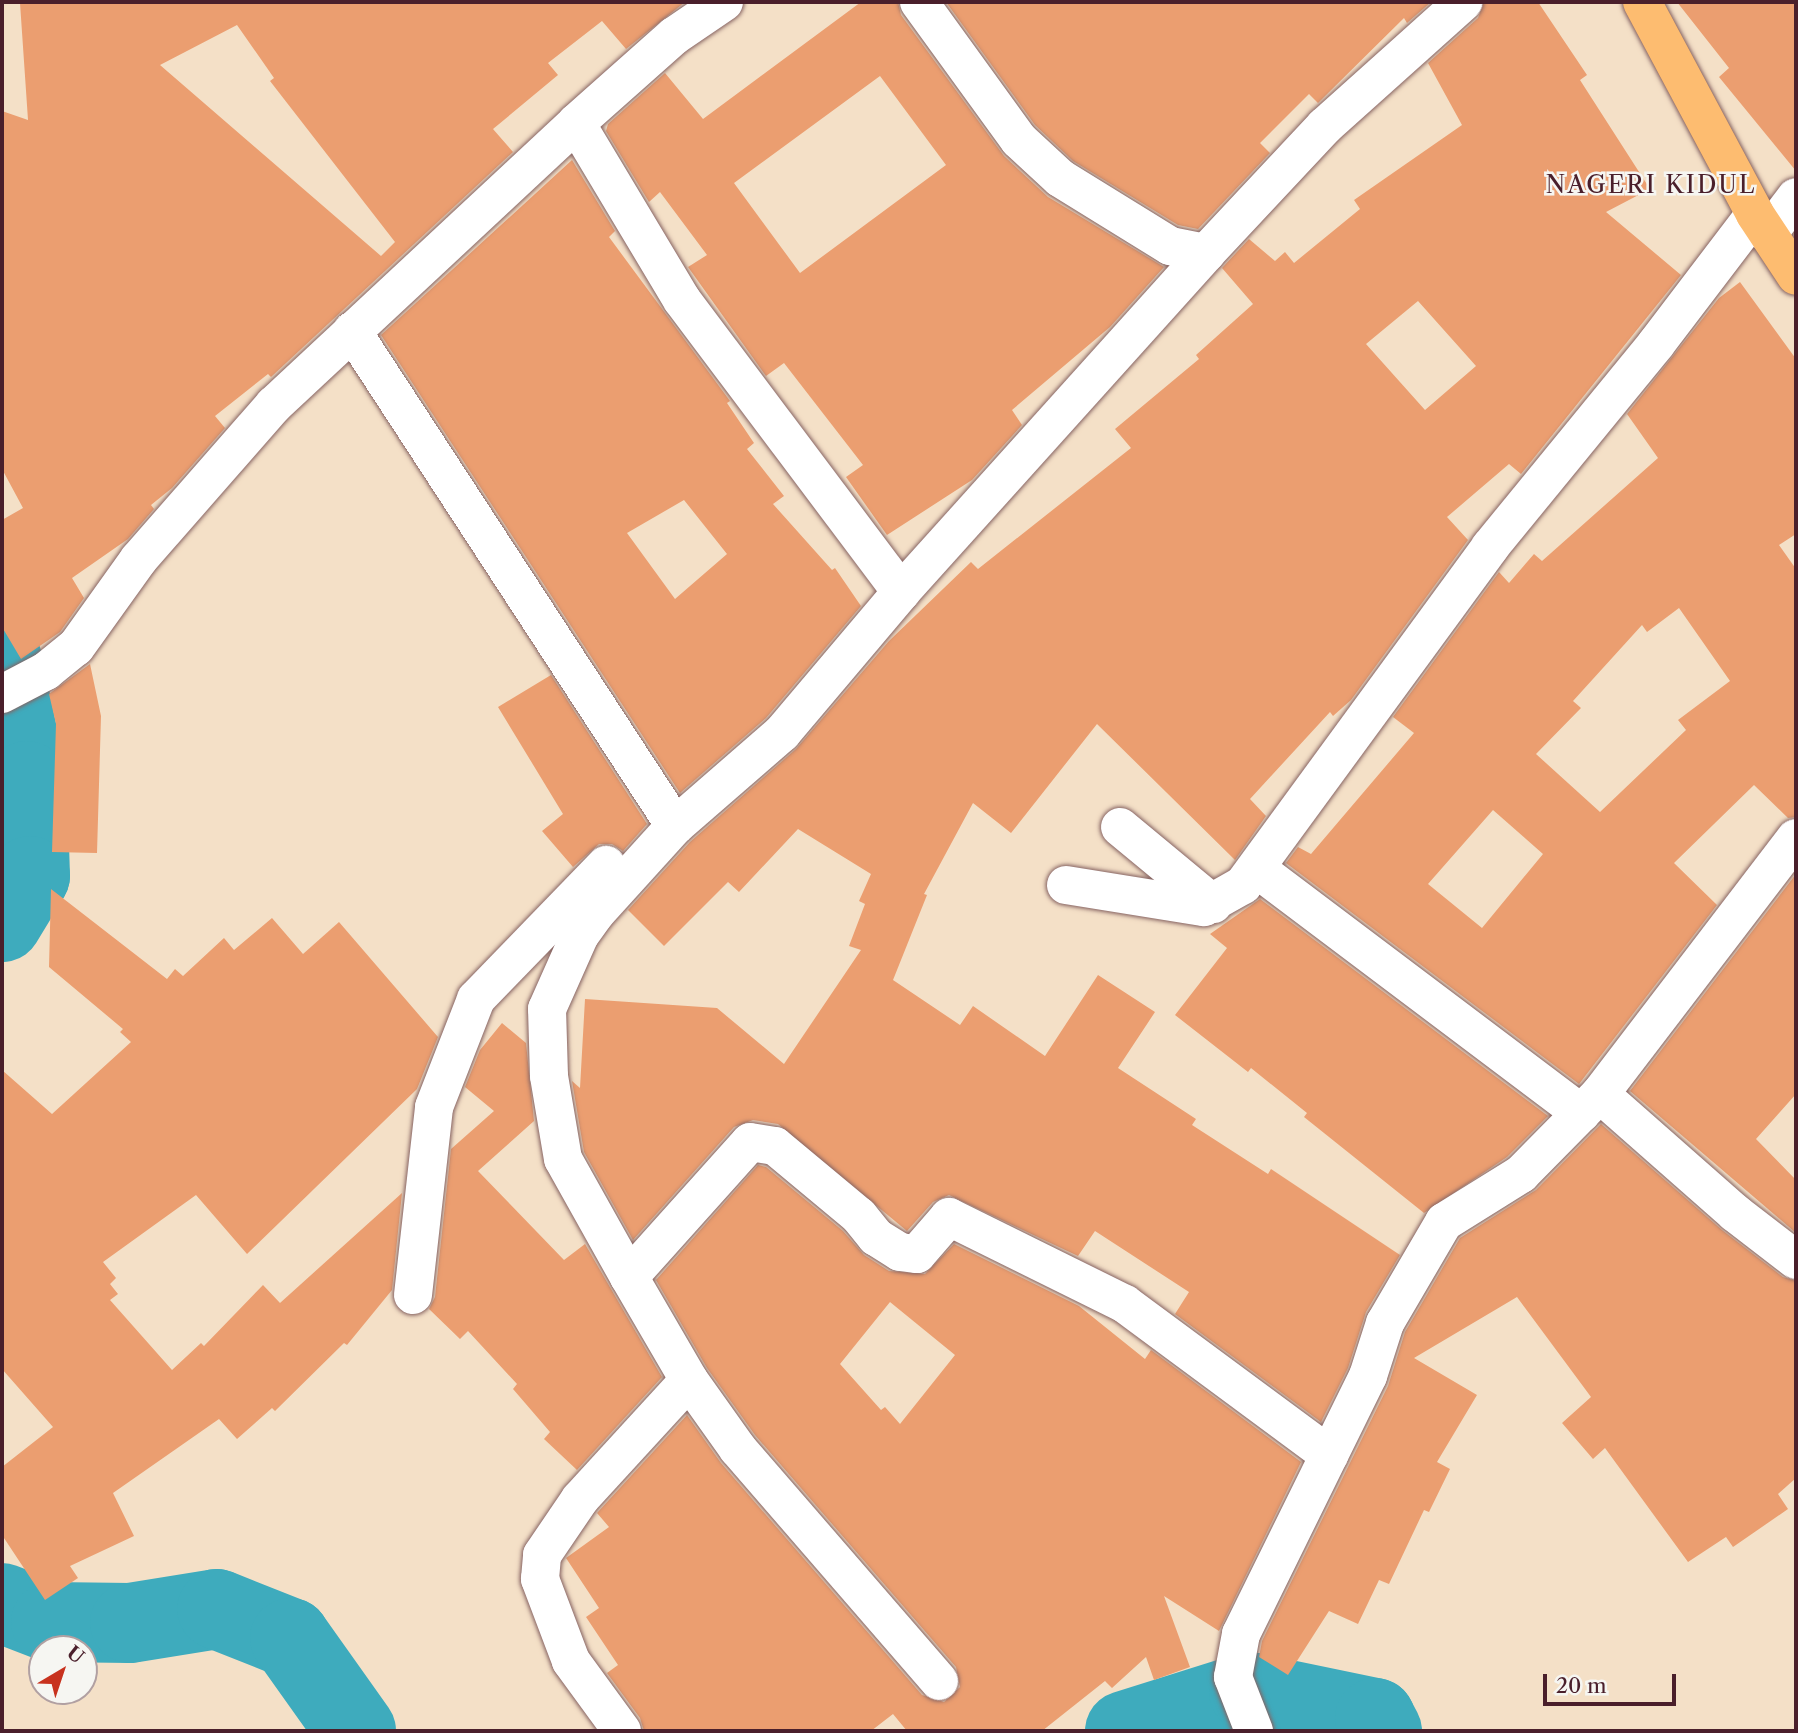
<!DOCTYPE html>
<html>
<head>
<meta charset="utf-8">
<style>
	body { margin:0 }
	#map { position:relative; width:1798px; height:1733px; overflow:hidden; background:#f4e0c7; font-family:"Libre Caslon Text",serif }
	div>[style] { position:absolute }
	.river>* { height:80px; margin:-40px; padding:0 40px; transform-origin:40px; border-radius:40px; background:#3eabbd }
	.building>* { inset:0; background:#eb9e70 }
	.roads { filter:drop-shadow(0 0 2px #866362) drop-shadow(0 0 2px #866362) }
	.minor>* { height:38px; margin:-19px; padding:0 19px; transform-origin:19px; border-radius:19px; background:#fff }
	.major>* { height:38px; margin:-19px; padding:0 19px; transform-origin:19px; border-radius:19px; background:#fdbc70 }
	span { translate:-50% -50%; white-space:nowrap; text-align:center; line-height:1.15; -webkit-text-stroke:5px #f6f6f2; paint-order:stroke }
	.quarter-label { font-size:24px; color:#4a1f2b; letter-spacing:2px }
	.frame { position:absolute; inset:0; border:4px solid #4a1f2b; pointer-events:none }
	.north { position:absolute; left:28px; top:1635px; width:70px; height:70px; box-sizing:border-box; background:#f6f6f2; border:2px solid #b1a0a2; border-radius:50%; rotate:39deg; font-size:19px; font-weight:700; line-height:28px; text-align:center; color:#4a1f2b }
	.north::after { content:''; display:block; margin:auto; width:24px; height:32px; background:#c8321e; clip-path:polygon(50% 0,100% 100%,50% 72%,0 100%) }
	.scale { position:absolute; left:1543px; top:1674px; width:133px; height:32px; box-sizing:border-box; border:4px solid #4a1f2b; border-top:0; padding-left:9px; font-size:21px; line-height:24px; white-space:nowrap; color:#4a1f2b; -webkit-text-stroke:5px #f6f6f2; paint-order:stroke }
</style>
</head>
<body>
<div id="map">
	<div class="river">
		<i style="left:2px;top:659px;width:125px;rotate:78.4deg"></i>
		<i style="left:27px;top:781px;width:95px;rotate:88.2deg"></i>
		<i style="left:30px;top:876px;width:54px;rotate:121.3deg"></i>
		<i style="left:2px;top:1603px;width:53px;rotate:21.2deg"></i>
		<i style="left:51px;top:1622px;width:79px;rotate:0.7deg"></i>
		<i style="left:130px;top:1623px;width:88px;rotate:-9.1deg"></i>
		<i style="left:217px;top:1609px;width:79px;rotate:21.7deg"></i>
		<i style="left:290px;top:1638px;width:114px;rotate:54.6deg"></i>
		<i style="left:1125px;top:1731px;width:130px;rotate:-17.5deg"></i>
		<i style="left:1249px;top:1692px;width:129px;rotate:11.7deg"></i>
		<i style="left:1375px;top:1718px;width:15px;rotate:62deg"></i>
	</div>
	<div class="building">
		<i style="clip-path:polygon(evenodd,685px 2px,626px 49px,602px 21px,548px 63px,558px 75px,493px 129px,513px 152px,271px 377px,268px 374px,215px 416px,225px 428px,172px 488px,151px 505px,154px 509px,128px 539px,72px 578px,84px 598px,60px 632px,21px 659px,2px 627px,2px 520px,23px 508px,2px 469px,2px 111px,28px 120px,20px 3px,685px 2px,237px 25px,274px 78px,270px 81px,395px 242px,381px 256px,160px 65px,237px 25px)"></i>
		<i style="clip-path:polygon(evenodd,861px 2px,898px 2px,901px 15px,1004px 156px,1048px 197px,1164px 267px,1110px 327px,1012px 410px,1022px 425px,972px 480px,887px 535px,846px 477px,863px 465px,784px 363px,766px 376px,688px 267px,707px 255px,660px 192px,649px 202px,606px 131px,608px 124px,665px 73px,703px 119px,861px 2px,880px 76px,946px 165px,800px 273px,734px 183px,880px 76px)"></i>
		<i style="clip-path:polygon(946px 2px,1431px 2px,1407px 23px,1404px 18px,1318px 103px,1309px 94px,1260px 143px,1270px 153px,1198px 229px,1178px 225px,1073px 161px,1035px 125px)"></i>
		<i style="clip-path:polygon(evenodd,1484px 2px,1538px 2px,1587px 75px,1580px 80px,1650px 189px,1606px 212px,1681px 275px,1521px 474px,1509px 464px,1447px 517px,1468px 540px,1351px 700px,1333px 716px,1330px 712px,1250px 799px,1266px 816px,1235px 860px,1097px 724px,1011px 833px,973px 803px,924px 894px,927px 895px,893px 980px,960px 1025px,973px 1006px,1045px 1056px,1098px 975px,1155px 1012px,1118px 1068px,1196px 1119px,1192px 1125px,1268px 1174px,1271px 1169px,1400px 1255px,1366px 1312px,1348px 1368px,1321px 1422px,1175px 1314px,1189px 1292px,1095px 1231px,1078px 1256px,949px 1195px,933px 1202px,907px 1231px,778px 1124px,753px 1120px,734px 1127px,633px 1240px,584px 1152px,572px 1081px,580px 1088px,585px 999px,717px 1008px,784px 1064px,861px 950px,849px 946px,865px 904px,859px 901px,871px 874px,798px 829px,739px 892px,728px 882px,664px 946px,628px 910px,690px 842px,796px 749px,889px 641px,971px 562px,978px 569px,1131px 448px,1115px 429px,1199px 359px,1196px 355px,1253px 304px,1222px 268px,1249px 239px,1275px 261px,1285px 252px,1294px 263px,1360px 209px,1354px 200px,1462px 125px,1428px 63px,1478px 18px,1484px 2px,1418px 301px,1476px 366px,1425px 410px,1366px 344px,1418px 301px)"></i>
		<i style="clip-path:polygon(1677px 2px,1796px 2px,1796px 171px,1719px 77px,1729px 68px)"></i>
		<i style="clip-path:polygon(evenodd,572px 160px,615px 231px,609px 237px,730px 401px,727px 403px,754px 443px,747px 449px,784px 496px,773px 504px,832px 570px,835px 568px,861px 606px,766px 718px,680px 793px,381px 335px,572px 160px,684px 500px,727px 554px,675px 599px,627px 533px,684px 500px)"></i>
		<i style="clip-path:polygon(evenodd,1740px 282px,1796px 359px,1796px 534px,1779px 545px,1796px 569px,1796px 817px,1788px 818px,1754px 785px,1674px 863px,1717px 905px,1579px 1084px,1286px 863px,1298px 847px,1311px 854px,1414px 733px,1393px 717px,1499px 572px,1509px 583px,1534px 554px,1542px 561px,1658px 458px,1627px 414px,1719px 298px,1740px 282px,1679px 608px,1730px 681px,1678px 720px,1686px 730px,1600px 812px,1536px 754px,1581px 708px,1573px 701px,1642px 625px,1647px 632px,1679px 608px,1740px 282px,1493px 810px,1543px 854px,1482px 928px,1428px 884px,1493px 810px)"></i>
		<i style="clip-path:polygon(90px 664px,101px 716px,97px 853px,52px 852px,56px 724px,49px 694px)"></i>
		<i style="clip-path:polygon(551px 675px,647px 824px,623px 851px,612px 844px,599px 844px,573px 867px,542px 831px,563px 814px,498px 707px)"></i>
		<i style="clip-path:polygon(1796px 874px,1796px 1094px,1756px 1139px,1796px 1180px,1796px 1233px,1630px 1091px)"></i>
		<i style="clip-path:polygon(51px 889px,167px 979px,175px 969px,183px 976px,224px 938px,234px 950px,272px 918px,303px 954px,339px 922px,438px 1037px,417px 1089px,247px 1254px,196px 1195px,103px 1262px,116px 1278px,110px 1284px,118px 1294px,110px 1300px,172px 1370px,201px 1343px,204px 1346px,263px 1285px,280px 1303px,402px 1193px,392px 1290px,347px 1345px,344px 1343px,275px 1411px,272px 1408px,237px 1439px,219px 1419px,113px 1493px,134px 1536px,70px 1566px,78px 1578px,45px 1600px,2px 1535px,2px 1467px,53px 1427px,2px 1369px,2px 1070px,52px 1114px,131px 1042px,120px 1032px,123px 1029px,49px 967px)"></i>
		<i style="clip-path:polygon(1260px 899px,1548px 1116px,1507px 1157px,1424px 1213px,1304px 1117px,1307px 1113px,1251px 1068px,1248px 1072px,1175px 1015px,1227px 948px,1210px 934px)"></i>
		<i style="clip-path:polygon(502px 1023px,526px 1043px,534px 1121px,478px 1171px,564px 1260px,585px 1244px,662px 1377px,577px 1470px,544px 1439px,550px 1432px,513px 1389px,517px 1384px,468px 1331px,460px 1339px,429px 1309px,435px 1297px,451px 1149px,494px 1111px,465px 1087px,480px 1050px)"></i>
		<i style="clip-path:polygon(1601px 1124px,1722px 1230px,1783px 1277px,1796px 1281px,1796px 1478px,1778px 1494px,1788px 1509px,1733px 1547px,1726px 1537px,1688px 1562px,1605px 1448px,1593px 1459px,1562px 1423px,1591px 1397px,1517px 1297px,1414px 1358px,1477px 1395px,1437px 1462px,1450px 1469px,1429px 1512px,1424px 1510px,1389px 1584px,1379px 1580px,1358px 1624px,1329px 1611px,1288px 1675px,1259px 1657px,1262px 1641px,1388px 1386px,1405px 1332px,1460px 1238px,1536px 1190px)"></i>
		<i style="clip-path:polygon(evenodd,758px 1165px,766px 1167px,843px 1231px,864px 1255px,889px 1271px,925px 1274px,954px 1244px,1079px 1306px,1145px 1359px,1151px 1350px,1301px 1462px,1219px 1631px,1164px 1596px,1190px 1667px,1154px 1680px,1146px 1657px,1112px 1688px,1105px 1681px,1042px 1731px,907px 1731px,893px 1714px,871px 1731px,644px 1731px,640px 1718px,607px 1673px,618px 1665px,586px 1617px,599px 1608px,566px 1558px,609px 1527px,597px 1513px,687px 1415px,721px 1463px,922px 1695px,944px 1702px,960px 1687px,956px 1667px,755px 1435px,707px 1368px,656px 1280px,758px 1165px,890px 1302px,955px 1355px,900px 1424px,885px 1407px,881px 1410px,840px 1364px,890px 1302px)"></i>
	</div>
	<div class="roads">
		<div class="minor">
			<i style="left:724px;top:2px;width:60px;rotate:145.8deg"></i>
			<i style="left:674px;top:36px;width:131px;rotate:138.4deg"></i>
			<i style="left:576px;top:123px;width:206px;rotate:59.1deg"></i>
			<i style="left:682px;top:300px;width:365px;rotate:53.1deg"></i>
			<i style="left:919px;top:2px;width:170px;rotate:54.1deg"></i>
			<i style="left:1019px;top:140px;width:56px;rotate:42.8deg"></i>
			<i style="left:1060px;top:178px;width:129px;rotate:31.7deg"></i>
			<i style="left:1170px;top:246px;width:37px;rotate:11deg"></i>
			<i style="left:1206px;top:253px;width:174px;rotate:-46.9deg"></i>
			<i style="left:1325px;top:126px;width:186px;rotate:-41.9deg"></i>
			<i style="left:1768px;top:234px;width:46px;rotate:-52.9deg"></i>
			<i style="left:352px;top:331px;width:591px;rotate:56.87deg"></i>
			<i style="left:2px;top:694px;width:50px;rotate:-27.6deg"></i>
			<i style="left:46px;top:671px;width:38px;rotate:-39deg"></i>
			<i style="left:76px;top:647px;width:108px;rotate:-54.4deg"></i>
			<i style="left:139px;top:559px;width:205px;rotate:-48.8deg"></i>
			<i style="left:274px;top:405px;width:413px;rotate:-43deg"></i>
			<i style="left:1120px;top:827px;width:121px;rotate:39.6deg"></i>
			<i style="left:1257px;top:869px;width:406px;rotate:37deg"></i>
			<i style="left:1066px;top:885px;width:140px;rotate:9.1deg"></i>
			<i style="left:1204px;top:907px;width:45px;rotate:-29.4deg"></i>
			<i style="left:1243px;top:885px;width:419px;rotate:-53.8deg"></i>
			<i style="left:1490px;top:547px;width:262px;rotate:-50.7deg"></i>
			<i style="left:1656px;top:344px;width:163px;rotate:-52.7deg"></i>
			<i style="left:1600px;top:1094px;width:180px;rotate:41.4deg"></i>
			<i style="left:1735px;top:1213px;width:77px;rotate:37.6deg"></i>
			<i style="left:629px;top:1277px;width:181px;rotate:-48.1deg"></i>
			<i style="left:750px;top:1142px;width:25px;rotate:9deg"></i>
			<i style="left:775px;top:1146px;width:109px;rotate:39.8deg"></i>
			<i style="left:859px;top:1216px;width:27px;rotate:51deg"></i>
			<i style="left:876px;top:1237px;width:28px;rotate:32deg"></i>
			<i style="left:900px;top:1252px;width:17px;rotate:7deg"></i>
			<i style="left:917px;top:1254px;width:49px;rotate:-49.1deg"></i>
			<i style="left:949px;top:1217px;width:196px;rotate:26.3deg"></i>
			<i style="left:1125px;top:1304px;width:254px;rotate:36.5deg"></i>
			<i style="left:413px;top:1295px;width:189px;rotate:-83.6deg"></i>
			<i style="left:434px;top:1107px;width:116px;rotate:-68.7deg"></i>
			<i style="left:476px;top:999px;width:187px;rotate:-45.9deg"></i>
			<i style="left:939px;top:1681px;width:307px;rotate:-130.9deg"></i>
			<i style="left:738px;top:1449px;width:85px;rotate:-125.4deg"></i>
			<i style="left:689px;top:1380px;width:119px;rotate:-120.2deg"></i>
			<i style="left:629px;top:1277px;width:135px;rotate:-119.2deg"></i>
			<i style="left:563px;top:1159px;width:84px;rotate:-99.6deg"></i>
			<i style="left:549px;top:1076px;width:67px;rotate:-91.7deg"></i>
			<i style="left:547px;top:1009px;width:81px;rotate:-66deg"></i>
			<i style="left:580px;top:935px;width:27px;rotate:-54deg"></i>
			<i style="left:596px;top:913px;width:118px;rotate:-47.8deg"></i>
			<i style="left:675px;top:826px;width:142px;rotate:-41deg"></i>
			<i style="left:782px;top:733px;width:185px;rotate:-49.8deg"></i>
			<i style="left:901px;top:592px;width:456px;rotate:-48deg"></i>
			<i style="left:622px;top:1731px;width:87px;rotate:-126.1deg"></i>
			<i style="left:571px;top:1661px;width:88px;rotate:-110.7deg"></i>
			<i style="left:540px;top:1579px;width:24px;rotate:-85deg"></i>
			<i style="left:542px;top:1555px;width:68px;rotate:-55.8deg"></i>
			<i style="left:580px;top:1499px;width:161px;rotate:-47.5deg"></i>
			<i style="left:1254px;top:1731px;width:58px;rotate:-111.3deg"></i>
			<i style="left:1233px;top:1677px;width:44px;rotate:-79.5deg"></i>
			<i style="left:1241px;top:1634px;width:288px;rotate:-63.8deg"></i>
			<i style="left:1368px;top:1376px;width:56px;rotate:-72.2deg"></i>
			<i style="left:1385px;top:1323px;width:117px;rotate:-59.7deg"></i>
			<i style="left:1444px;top:1222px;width:91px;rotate:-31.9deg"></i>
			<i style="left:1521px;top:1174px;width:112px;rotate:-45.4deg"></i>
			<i style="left:1600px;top:1094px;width:322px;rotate:-52.6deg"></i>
		</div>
		<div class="major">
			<i style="left:1642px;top:2px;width:240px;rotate:61.9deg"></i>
			<i style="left:1755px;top:214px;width:74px;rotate:56.5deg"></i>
		</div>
	</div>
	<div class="quarter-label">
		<span style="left:1651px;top:185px">NAGERI KIDUL</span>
	</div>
	<div class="frame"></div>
	<div class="north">U</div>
	<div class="scale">20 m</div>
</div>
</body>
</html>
